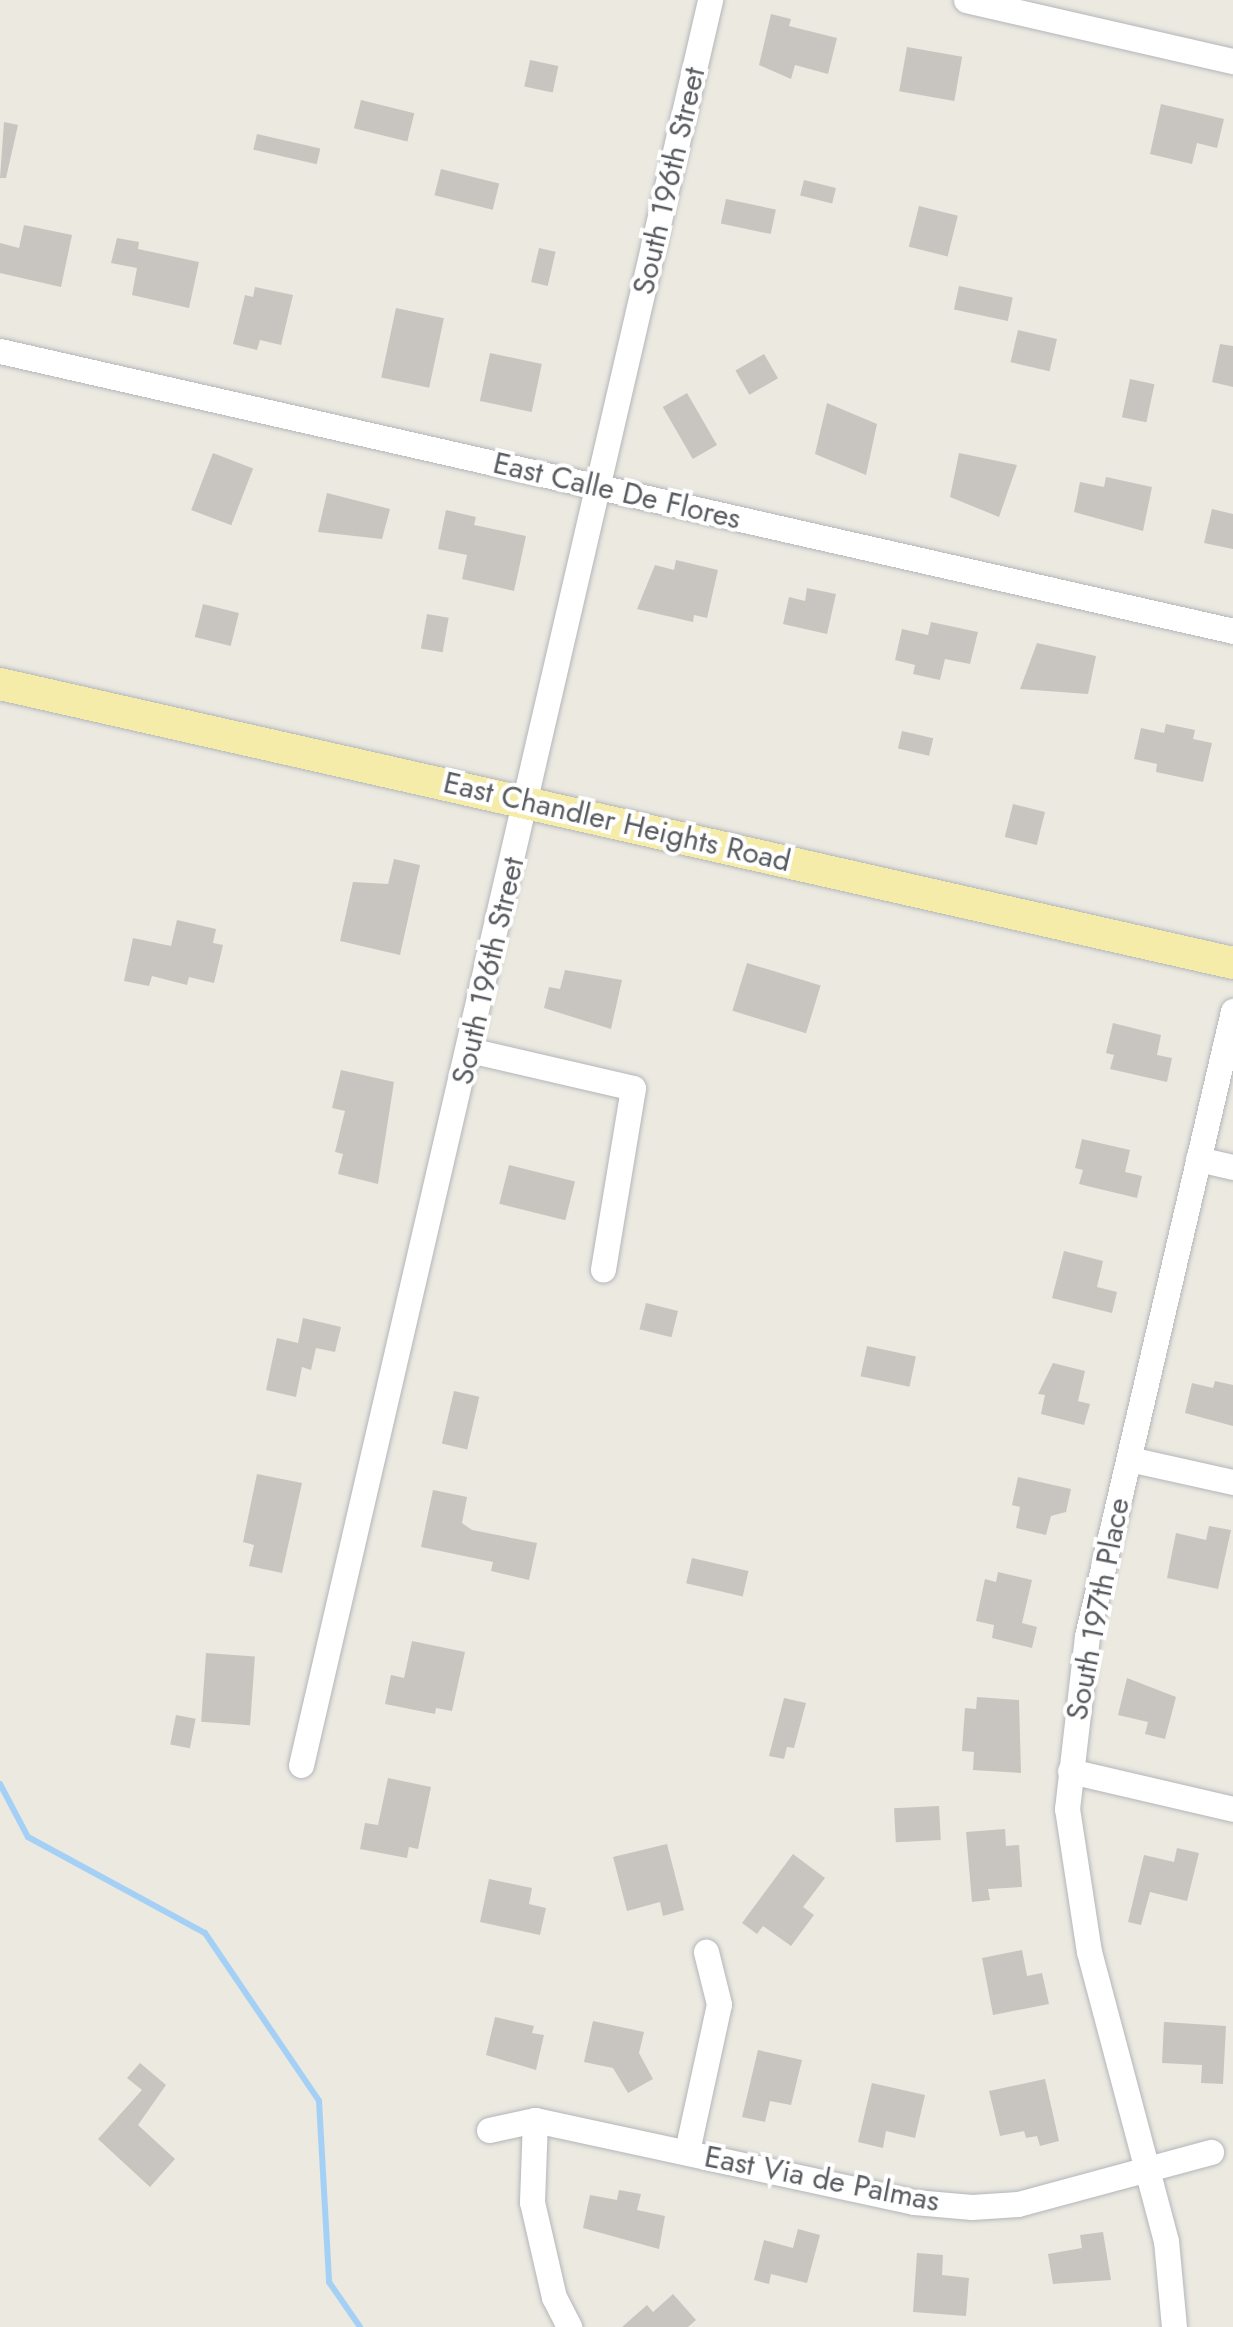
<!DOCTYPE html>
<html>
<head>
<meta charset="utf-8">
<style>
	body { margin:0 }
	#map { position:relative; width:1233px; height:2327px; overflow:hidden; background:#ebe9e0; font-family:Jost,sans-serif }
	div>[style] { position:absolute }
	.stream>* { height:6px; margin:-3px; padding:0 3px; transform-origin:3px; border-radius:3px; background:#a5d0f6 }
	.building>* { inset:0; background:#c8c5c0; transform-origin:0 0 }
	.roads { filter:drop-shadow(0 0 2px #b3b6ba) drop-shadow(0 0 2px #b3b6ba) }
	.minor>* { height:25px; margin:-12.5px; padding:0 12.5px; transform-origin:12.5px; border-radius:12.5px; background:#fff }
	.major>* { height:32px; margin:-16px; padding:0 16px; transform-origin:16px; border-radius:16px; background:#f6ecaa }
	span { translate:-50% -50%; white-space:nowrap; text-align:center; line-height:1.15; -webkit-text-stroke:8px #fff; paint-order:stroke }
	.street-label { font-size:30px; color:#595c60 }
</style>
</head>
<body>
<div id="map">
	<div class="stream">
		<i style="left:0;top:1784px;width:60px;rotate:62.2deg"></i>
		<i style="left:28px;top:1837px;width:201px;rotate:28.5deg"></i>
		<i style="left:205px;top:1933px;width:203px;rotate:55.8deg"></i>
		<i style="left:319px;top:2101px;width:181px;rotate:86.8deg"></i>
		<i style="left:329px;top:2282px;width:55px;rotate:55.4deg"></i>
	</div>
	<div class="building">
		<i style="clip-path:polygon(771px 14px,791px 19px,789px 26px,837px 38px,828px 74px,795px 65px,791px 79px,759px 65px)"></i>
		<i style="left:907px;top:47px;width:56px;height:45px;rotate:10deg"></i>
		<i style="left:530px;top:60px;width:29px;height:27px;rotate:12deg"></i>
		<i style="left:361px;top:100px;width:55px;height:29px;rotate:14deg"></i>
		<i style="clip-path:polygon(1161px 104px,1224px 119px,1217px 148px,1197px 143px,1192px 164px,1150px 154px)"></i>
		<i style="clip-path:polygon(4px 122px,18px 125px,6px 178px,0 178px)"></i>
		<i style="left:257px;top:134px;width:65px;height:16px;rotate:13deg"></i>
		<i style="left:441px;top:169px;width:60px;height:27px;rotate:14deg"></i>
		<i style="left:804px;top:180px;width:33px;height:16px;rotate:14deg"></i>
		<i style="left:726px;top:199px;width:51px;height:25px;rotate:12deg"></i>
		<i style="left:919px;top:206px;width:40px;height:42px;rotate:14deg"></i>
		<i style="clip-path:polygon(24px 225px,72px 235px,61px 287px,0 273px,0 243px,19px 248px)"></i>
		<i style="clip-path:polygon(117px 238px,139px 242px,138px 249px,199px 262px,189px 308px,132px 295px,137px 268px,111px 263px)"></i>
		<i style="left:539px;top:248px;width:17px;height:35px;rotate:13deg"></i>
		<i style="left:959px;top:286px;width:55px;height:24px;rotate:12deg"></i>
		<i style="clip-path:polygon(255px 287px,293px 295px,281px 345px,260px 340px,257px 350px,233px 344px,245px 295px,253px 297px)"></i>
		<i style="left:396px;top:308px;width:49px;height:71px;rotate:12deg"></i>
		<i style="left:1018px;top:330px;width:40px;height:33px;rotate:13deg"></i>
		<i style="clip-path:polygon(1220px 344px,1233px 346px,1233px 387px,1212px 382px)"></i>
		<i style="left:490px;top:353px;width:53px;height:49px;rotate:12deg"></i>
		<i style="left:764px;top:354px;width:28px;height:33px;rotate:60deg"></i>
		<i style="left:1130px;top:379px;width:25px;height:39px;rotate:12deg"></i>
		<i style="left:687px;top:393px;width:60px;height:28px;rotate:60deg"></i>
		<i style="clip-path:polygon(827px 403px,877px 424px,866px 475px,815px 454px)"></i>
		<i style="left:213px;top:453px;width:43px;height:61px;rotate:21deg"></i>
		<i style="clip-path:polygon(959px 453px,1017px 465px,999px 517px,950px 497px)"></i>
		<i style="clip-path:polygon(1106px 477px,1152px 487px,1143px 531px,1074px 512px,1080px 482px,1104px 487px)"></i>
		<i style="clip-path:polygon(327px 493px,390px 509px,382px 539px,318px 532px)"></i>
		<i style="clip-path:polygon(1212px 509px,1233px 514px,1233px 549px,1204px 543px)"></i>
		<i style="clip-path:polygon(446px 510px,476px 517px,474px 525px,526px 536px,514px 591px,462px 579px,467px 555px,438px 549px)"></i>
		<i style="clip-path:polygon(676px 560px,718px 570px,707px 618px,694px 615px,693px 622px,637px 609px,655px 565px,674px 570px)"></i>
		<i style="clip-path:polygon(807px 588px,836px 594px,827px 634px,783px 624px,789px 597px,805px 601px)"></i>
		<i style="left:203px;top:604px;width:37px;height:34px;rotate:14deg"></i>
		<i style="left:427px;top:614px;width:22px;height:35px;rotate:10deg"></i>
		<i style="clip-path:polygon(931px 622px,978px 632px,970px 664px,945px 659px,940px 680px,913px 674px,915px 665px,895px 660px,902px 629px,928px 635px)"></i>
		<i style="clip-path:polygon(1037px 643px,1096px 656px,1088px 694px,1020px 689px)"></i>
		<i style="clip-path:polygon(1166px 724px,1195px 730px,1193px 739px,1212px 743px,1203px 782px,1156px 772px,1157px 764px,1134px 759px,1141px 728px,1164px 733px)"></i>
		<i style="left:902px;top:731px;width:32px;height:18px;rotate:13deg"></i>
		<i style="left:1013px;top:804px;width:33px;height:34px;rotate:14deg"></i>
		<i style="clip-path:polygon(394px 859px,420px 865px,400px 955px,340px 941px,353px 882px,388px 884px)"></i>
		<i style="clip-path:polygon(177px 920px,216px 929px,213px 943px,223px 945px,214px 983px,189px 977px,187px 985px,152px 976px,149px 986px,124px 981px,133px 938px,171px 946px)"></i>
		<i style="left:747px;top:963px;width:77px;height:50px;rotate:17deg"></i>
		<i style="clip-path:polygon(565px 970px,622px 980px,611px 1029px,544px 1008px,549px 987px,560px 989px)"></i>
		<i style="clip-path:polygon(1113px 1023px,1161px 1035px,1157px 1055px,1172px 1058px,1167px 1082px,1110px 1069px,1114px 1055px,1106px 1053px)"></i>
		<i style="clip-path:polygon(341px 1070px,394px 1082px,378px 1184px,338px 1174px,343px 1154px,335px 1152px,345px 1111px,332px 1108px)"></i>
		<i style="clip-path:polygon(1082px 1139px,1130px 1150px,1125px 1172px,1142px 1176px,1137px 1198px,1079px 1184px,1083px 1170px,1075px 1168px)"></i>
		<i style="left:509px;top:1165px;width:68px;height:40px;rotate:14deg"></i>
		<i style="clip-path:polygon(1064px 1251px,1103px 1261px,1097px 1287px,1117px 1292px,1112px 1313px,1052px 1298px)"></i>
		<i style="left:646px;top:1303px;width:33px;height:27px;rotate:14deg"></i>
		<i style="clip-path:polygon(303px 1318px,341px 1327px,335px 1352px,316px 1348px,311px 1370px,302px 1367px,296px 1397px,266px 1390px,277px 1338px,298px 1343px)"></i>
		<i style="left:867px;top:1346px;width:50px;height:31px;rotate:12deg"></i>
		<i style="clip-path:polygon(1053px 1363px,1085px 1371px,1078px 1401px,1090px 1404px,1084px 1425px,1041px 1414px,1045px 1395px,1038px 1394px)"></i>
		<i style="clip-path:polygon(1215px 1381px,1233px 1385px,1233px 1426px,1185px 1413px,1192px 1383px,1213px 1388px)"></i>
		<i style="left:454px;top:1391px;width:26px;height:54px;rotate:13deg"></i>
		<i style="clip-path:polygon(257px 1474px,302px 1483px,282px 1573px,249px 1566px,254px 1545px,243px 1542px)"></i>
		<i style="clip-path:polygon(1018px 1477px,1071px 1489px,1066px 1512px,1051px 1516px,1046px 1535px,1016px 1528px,1020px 1507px,1012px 1505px)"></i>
		<i style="clip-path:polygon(433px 1490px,467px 1497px,462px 1523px,472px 1530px,537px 1543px,529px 1580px,491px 1571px,493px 1562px,421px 1547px)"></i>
		<i style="clip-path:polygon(1209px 1526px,1231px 1530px,1218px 1589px,1167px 1578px,1176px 1533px,1206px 1540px)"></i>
		<i style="left:692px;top:1558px;width:58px;height:26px;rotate:13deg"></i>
		<i style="clip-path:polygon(998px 1572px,1032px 1580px,1022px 1623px,1037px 1627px,1032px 1648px,992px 1638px,994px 1625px,976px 1621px,985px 1579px,996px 1582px)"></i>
		<i style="clip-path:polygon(412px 1641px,465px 1652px,452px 1711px,436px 1708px,435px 1714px,385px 1704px,391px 1675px,404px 1678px)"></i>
		<i style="left:206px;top:1653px;width:49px;height:69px;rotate:4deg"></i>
		<i style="clip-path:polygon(1127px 1678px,1176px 1697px,1165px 1739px,1145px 1734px,1148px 1722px,1118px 1715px)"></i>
		<i style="clip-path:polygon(977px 1697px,1019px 1700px,1021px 1773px,973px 1770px,974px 1752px,962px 1751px,965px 1708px,976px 1709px)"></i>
		<i style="clip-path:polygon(784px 1698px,806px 1703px,794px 1748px,787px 1747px,784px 1759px,769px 1756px)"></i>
		<i style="left:176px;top:1715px;width:20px;height:30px;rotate:11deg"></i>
		<i style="clip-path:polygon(388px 1778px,431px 1787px,418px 1849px,409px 1847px,407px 1858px,360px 1849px,365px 1823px,378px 1825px)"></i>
		<i style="left:939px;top:1806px;width:34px;height:45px;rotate:87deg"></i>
		<i style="clip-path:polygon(1005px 1829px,1006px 1846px,1019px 1845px,1022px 1887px,988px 1889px,990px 1900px,972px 1902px,966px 1832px)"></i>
		<i style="clip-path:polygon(667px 1844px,684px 1910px,663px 1916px,660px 1902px,627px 1911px,613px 1857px)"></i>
		<i style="clip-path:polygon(1177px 1848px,1199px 1853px,1187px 1901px,1150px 1892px,1141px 1925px,1128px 1922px,1144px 1855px,1174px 1862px)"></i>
		<i style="clip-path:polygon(793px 1854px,825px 1878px,803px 1907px,814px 1915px,791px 1946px,763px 1926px,757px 1934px,742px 1923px)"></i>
		<i style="clip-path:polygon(489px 1879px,532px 1888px,529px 1904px,546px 1908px,540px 1935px,480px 1922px)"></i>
		<i style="clip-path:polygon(1022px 1950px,1027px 1976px,1042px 1973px,1049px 2004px,993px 2015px,982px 1958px)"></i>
		<i style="clip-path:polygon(495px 2017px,534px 2026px,532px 2033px,544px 2035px,536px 2070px,486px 2055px)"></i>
		<i style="clip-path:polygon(593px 2021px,644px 2032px,639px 2053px,653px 2079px,628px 2093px,613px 2068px,584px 2062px)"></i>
		<i style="clip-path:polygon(1164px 2022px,1226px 2026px,1223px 2084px,1201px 2083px,1202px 2065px,1162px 2063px)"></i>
		<i style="clip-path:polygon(758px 2050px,802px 2060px,791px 2105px,770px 2101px,765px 2122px,742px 2117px)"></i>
		<i style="clip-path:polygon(140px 2063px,166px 2085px,138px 2125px,175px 2159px,150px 2187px,98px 2139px,142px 2090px,127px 2078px)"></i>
		<i style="clip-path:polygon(1045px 2079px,1059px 2141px,1040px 2146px,1037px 2136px,1026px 2138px,1024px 2131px,1000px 2136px,989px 2091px)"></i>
		<i style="clip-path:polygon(872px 2083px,925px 2095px,915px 2138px,886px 2131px,883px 2148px,858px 2142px)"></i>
		<i style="clip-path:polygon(619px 2190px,641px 2194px,637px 2210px,665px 2216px,659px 2249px,583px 2228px,590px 2195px,617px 2200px)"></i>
		<i style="clip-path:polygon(798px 2229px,820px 2235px,807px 2283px,771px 2274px,769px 2284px,754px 2280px,764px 2240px,793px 2248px)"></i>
		<i style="clip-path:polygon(1103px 2232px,1111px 2280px,1053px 2284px,1048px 2254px,1082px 2248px,1080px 2235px)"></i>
		<i style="clip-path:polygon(917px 2253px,943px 2255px,942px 2275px,969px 2278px,966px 2316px,913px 2312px)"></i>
		<i style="clip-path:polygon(673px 2294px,696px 2320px,688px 2327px,622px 2327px,647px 2305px,653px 2312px)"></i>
	</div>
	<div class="roads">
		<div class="minor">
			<i style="left:966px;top:0;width:274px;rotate:12.9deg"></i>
			<i style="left:0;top:351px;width:1264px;rotate:12.79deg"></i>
			<i style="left:469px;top:1050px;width:168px;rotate:13deg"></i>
			<i style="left:633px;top:1088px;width:184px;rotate:99.4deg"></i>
			<i style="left:1198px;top:1159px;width:36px;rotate:13deg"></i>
			<i style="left:1129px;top:1459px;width:107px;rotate:12.5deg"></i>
			<i style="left:301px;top:1765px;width:1812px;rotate:-76.95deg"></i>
			<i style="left:1070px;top:1771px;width:167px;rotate:13.1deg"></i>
			<i style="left:535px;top:2120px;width:82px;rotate:92.1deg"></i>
			<i style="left:532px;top:2202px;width:98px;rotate:77deg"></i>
			<i style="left:554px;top:2297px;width:34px;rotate:63deg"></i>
			<i style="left:489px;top:2130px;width:47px;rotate:-12.3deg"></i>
			<i style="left:535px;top:2120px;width:388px;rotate:12.2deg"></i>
			<i style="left:914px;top:2202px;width:58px;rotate:4.9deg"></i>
			<i style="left:972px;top:2207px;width:46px;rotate:-3.7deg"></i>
			<i style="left:1018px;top:2204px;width:200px;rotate:-15.1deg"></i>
			<i style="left:687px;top:2151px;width:150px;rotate:-77.7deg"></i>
			<i style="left:719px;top:2004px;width:54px;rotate:-104deg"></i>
			<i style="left:1174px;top:2327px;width:86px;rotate:-95.3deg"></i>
			<i style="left:1166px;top:2241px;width:299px;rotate:-104.9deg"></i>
			<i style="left:1089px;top:1952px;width:145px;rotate:-98.7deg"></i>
			<i style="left:1067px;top:1809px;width:174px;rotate:-83.4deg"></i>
			<i style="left:1087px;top:1636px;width:642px;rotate:-76.85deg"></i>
		</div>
		<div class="major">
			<i style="left:0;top:684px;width:1264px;rotate:12.75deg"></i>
		</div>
	</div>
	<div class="street-label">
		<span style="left:669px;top:181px;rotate:-77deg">South 196th Street</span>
		<span style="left:617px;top:491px;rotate:13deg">East Calle De Flores</span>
		<span style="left:617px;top:822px;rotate:13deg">East Chandler Heights Road</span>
		<span style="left:488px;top:971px;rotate:-77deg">South 196th Street</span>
		<span style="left:1098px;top:1609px;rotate:-79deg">South 197th Place</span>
		<span style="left:822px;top:2179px;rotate:11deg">East Via de Palmas</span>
	</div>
</div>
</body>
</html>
